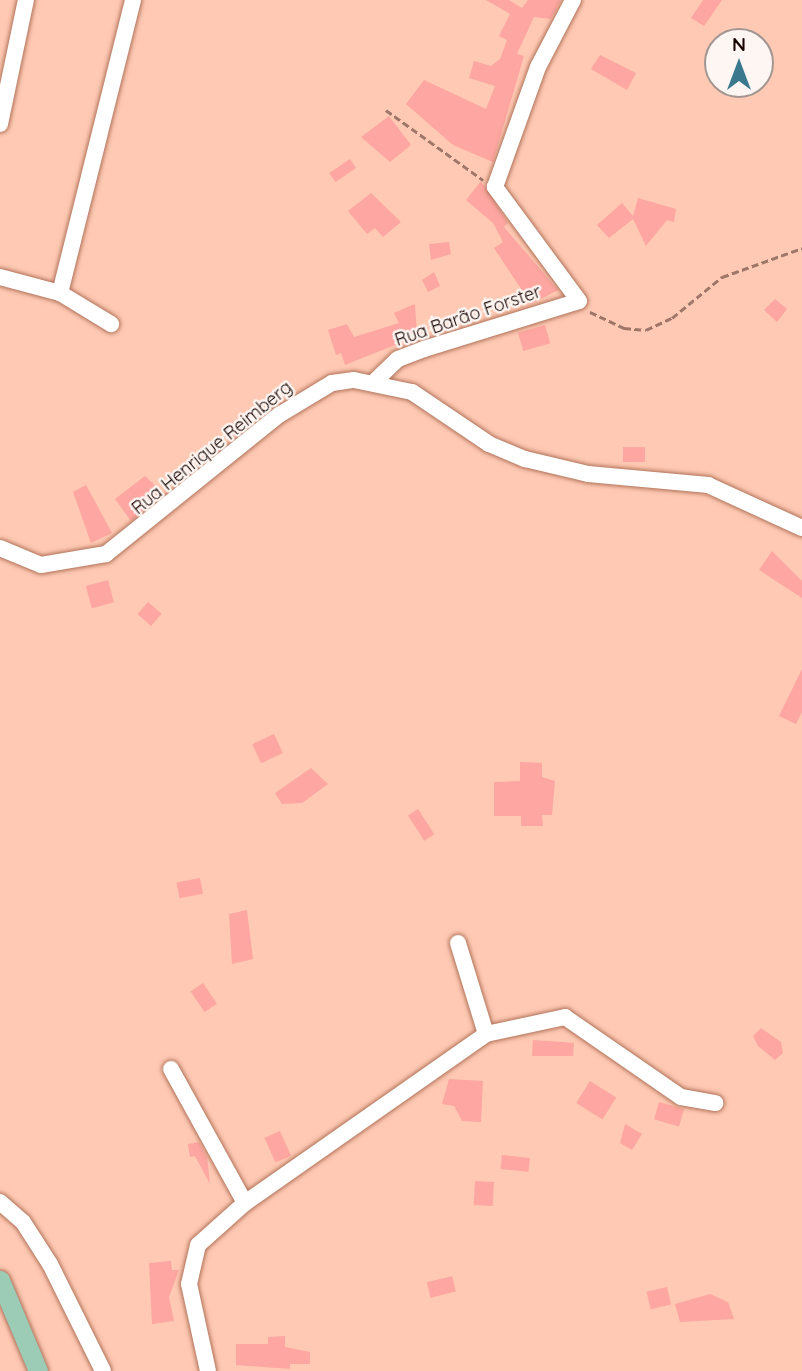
<!DOCTYPE html>
<html>
<head>
<meta charset="utf-8">
<style>
	body { margin:0 }
	#map { position:relative; width:802px; height:1371px; overflow:hidden; background:#ffc9b3; font-family:Quicksand,sans-serif }
	div>[style] { position:absolute }
	.building>* { inset:0; background:#fea6a1; transform-origin:0 0 }
	.path>* { height:2.5px; margin-top:-1.25px; transform-origin:0; background:repeating-linear-gradient(90deg,#9f7768 0 7px,transparent 0 10.5px) }
	.roads { filter:drop-shadow(0 0 2px #b1735a) drop-shadow(0 0 2px #b1735a) }
	.minor>* { height:16px; margin:-8px; padding:0 8px; transform-origin:8px; border-radius:8px; background:#fff }
	.major>* { height:19px; margin:-9.5px; padding:0 9.5px; transform-origin:9.5px; border-radius:9.5px; background:#9ccbb6 }
	span { translate:-50% -50%; white-space:nowrap; text-align:center; line-height:1.15; -webkit-text-stroke:5px #fdf6f3; paint-order:stroke }
	.street-label { font-size:18px; color:#1a0500 }
	.north { position:absolute; left:704px; top:28px; width:70px; height:70px; box-sizing:border-box; background:#fdf6f3; border:2px solid #a29692; border-radius:50%; rotate:0deg; font-size:19px; font-weight:700; line-height:28px; text-align:center; color:#1a0500 }
	.north::after { content:''; display:block; margin:auto; width:24px; height:32px; background:#3a788e; clip-path:polygon(50% 0,100% 100%,50% 72%,0 100%) }
</style>
</head>
<body>
<div id="map">
	<div class="building">
		<i style="clip-path:polygon(486px 0,509px 0,522px 8px,528px 0,561px 0,551px 19px,534px 17px,517px 54px,524px 56px,493px 162px,453px 145px,406px 104px,424px 80px,486px 109px,495px 86px,469px 78px,474px 61px,491px 66px,500px 59px,507px 40px,499px 36px,510px 14px)"></i>
		<i style="clip-path:polygon(703px 0,722px 0,704px 26px,691px 18px)"></i>
		<i style="clip-path:polygon(600px 55px,636px 73px,627px 90px,591px 69px)"></i>
		<i style="clip-path:polygon(389px 116px,411px 145px,390px 162px,361px 137px)"></i>
		<i style="left:350px;top:159px;width:11px;height:25px;rotate:56deg"></i>
		<i style="clip-path:polygon(481px 181px,508px 223px,504px 227px,558px 290px,531px 304px,494px 248px,503px 242px,493px 223px,466px 200px)"></i>
		<i style="clip-path:polygon(371px 193px,401px 222px,383px 237px,375px 228px,367px 234px,348px 211px)"></i>
		<i style="clip-path:polygon(638px 198px,676px 209px,674px 222px,667px 220px,646px 246px,633px 219px,609px 238px,597px 225px,622px 203px,633px 216px)"></i>
		<i style="clip-path:polygon(449px 242px,451px 254px,431px 260px,429px 244px)"></i>
		<i style="clip-path:polygon(434px 272px,440px 286px,428px 292px,422px 280px)"></i>
		<i style="clip-path:polygon(775px 299px,787px 309px,777px 322px,764px 310px)"></i>
		<i style="clip-path:polygon(415px 304px,417px 336px,345px 365px,341px 353px,336px 355px,328px 330px,347px 324px,354px 337px,399px 323px,394px 313px)"></i>
		<i style="left:545px;top:325px;width:19px;height:28px;rotate:74deg"></i>
		<i style="left:623px;top:447px;width:22px;height:15px"></i>
		<i style="clip-path:polygon(145px 476px,164px 494px,131px 521px,115px 499px)"></i>
		<i style="clip-path:polygon(86px 485px,112px 533px,91px 543px,73px 492px)"></i>
		<i style="clip-path:polygon(772px 551px,802px 581px,802px 598px,759px 570px)"></i>
		<i style="left:108px;top:580px;width:23px;height:23px;rotate:75deg"></i>
		<i style="left:148px;top:602px;width:18px;height:16px;rotate:41deg"></i>
		<i style="clip-path:polygon(802px 669px,802px 712px,796px 724px,779px 716px)"></i>
		<i style="left:274px;top:734px;width:21px;height:24px;rotate:65deg"></i>
		<i style="clip-path:polygon(520px 762px,542px 763px,542px 777px,555px 781px,552px 815px,542px 815px,543px 826px,521px 826px,521px 816px,494px 816px,494px 782px,520px 781px)"></i>
		<i style="clip-path:polygon(311px 768px,328px 784px,302px 803px,282px 804px,275px 793px)"></i>
		<i style="left:418px;top:809px;width:30px;height:12px;rotate:57deg"></i>
		<i style="left:200px;top:878px;width:16px;height:24px;rotate:79deg"></i>
		<i style="clip-path:polygon(247px 910px,253px 959px,232px 964px,229px 914px)"></i>
		<i style="left:203px;top:983px;width:25px;height:15px;rotate:56deg"></i>
		<i style="clip-path:polygon(761px 1028px,781px 1042px,783px 1053px,775px 1060px,758px 1046px,753px 1036px)"></i>
		<i style="clip-path:polygon(533px 1040px,574px 1043px,573px 1056px,532px 1056px)"></i>
		<i style="clip-path:polygon(449px 1079px,483px 1081px,481px 1122px,462px 1121px,454px 1106px,442px 1104px)"></i>
		<i style="left:590px;top:1081px;width:31px;height:26px;rotate:32deg"></i>
		<i style="left:659px;top:1102px;width:26px;height:18px;rotate:16deg"></i>
		<i style="clip-path:polygon(625px 1124px,642px 1134px,632px 1150px,620px 1143px)"></i>
		<i style="left:280px;top:1131px;width:27px;height:17px;rotate:66deg"></i>
		<i style="clip-path:polygon(199px 1142px,207px 1157px,210px 1184px,195px 1156px,190px 1157px,188px 1144px)"></i>
		<i style="left:502px;top:1155px;width:28px;height:14px;rotate:6deg"></i>
		<i style="left:475px;top:1181px;width:19px;height:24px;rotate:3deg"></i>
		<i style="clip-path:polygon(171px 1261px,172px 1270px,179px 1270px,169px 1297px,174px 1321px,152px 1324px,149px 1263px)"></i>
		<i style="left:452px;top:1276px;width:16px;height:26px;rotate:76deg"></i>
		<i style="left:667px;top:1287px;width:18px;height:21px;rotate:77deg"></i>
		<i style="clip-path:polygon(710px 1294px,728px 1302px,734px 1319px,680px 1322px,675px 1304px)"></i>
		<i style="clip-path:polygon(285px 1336px,285px 1347px,310px 1352px,310px 1364px,290px 1364px,290px 1369px,236px 1365px,236px 1344px,268px 1344px,268px 1337px)"></i>
	</div>
	<div class="path">
		<i style="left:386px;top:110px;width:120px;rotate:35.8deg"></i>
		<i style="left:590px;top:312px;width:38px;rotate:25deg"></i>
		<i style="left:624px;top:328px;width:22px;rotate:5deg"></i>
		<i style="left:646px;top:330px;width:29px;rotate:-25deg"></i>
		<i style="left:672px;top:318px;width:65px;rotate:-39.4deg"></i>
		<i style="left:722px;top:277px;width:85px;rotate:-19.9deg"></i>
	</div>
	<div class="roads">
		<div class="minor">
			<i style="left:0;top:124px;width:127px;rotate:-78.2deg"></i>
			<i style="left:0;top:277px;width:62px;rotate:14.9deg"></i>
			<i style="left:60px;top:293px;width:60px;rotate:31.3deg"></i>
			<i style="left:60px;top:293px;width:302px;rotate:-76deg"></i>
			<i style="left:376px;top:380px;width:30px;rotate:-44deg"></i>
			<i style="left:398px;top:359px;width:28px;rotate:-21deg"></i>
			<i style="left:424px;top:349px;width:162px;rotate:-17.2deg"></i>
			<i style="left:579px;top:301px;width:142px;rotate:-126.4deg"></i>
			<i style="left:495px;top:187px;width:127px;rotate:-70.3deg"></i>
			<i style="left:538px;top:67px;width:76px;rotate:-62.4deg"></i>
			<i style="left:0;top:548px;width:44px;rotate:22.5deg"></i>
			<i style="left:41px;top:565px;width:66px;rotate:-9.6deg"></i>
			<i style="left:106px;top:554px;width:222px;rotate:-38.8deg"></i>
			<i style="left:279px;top:415px;width:62px;rotate:-31.1deg"></i>
			<i style="left:332px;top:383px;width:22px;rotate:-8deg"></i>
			<i style="left:354px;top:380px;width:59px;rotate:11.7deg"></i>
			<i style="left:412px;top:392px;width:93px;rotate:34deg"></i>
			<i style="left:489px;top:444px;width:39px;rotate:23deg"></i>
			<i style="left:525px;top:459px;width:65px;rotate:13.4deg"></i>
			<i style="left:588px;top:474px;width:121px;rotate:5.2deg"></i>
			<i style="left:708px;top:485px;width:103px;rotate:24.6deg"></i>
			<i style="left:458px;top:943px;width:95px;rotate:72.9deg"></i>
			<i style="left:171px;top:1069px;width:153px;rotate:61.1deg"></i>
			<i style="left:0;top:1202px;width:30px;rotate:41deg"></i>
			<i style="left:23px;top:1222px;width:50px;rotate:57.3deg"></i>
			<i style="left:50px;top:1264px;width:119px;rotate:63.6deg"></i>
			<i style="left:208px;top:1371px;width:89px;rotate:-102.3deg"></i>
			<i style="left:189px;top:1284px;width:40px;rotate:-77deg"></i>
			<i style="left:198px;top:1245px;width:63px;rotate:-41.8deg"></i>
			<i style="left:245px;top:1203px;width:294px;rotate:-35deg"></i>
			<i style="left:486px;top:1034px;width:81px;rotate:-12.1deg"></i>
			<i style="left:565px;top:1017px;width:141px;rotate:34.6deg"></i>
			<i style="left:681px;top:1097px;width:35px;rotate:10deg"></i>
		</div>
		<div class="major">
			<i style="left:0;top:1280px;width:99px;rotate:67.3deg"></i>
		</div>
	</div>
	<div class="street-label">
		<span style="left:468px;top:316px;rotate:-19deg">Rua Barão Forster</span>
		<span style="left:212px;top:448px;rotate:-39deg">Rua Henrique Reimberg</span>
	</div>
	<div class="north">N</div>
</div>
</body>
</html>
